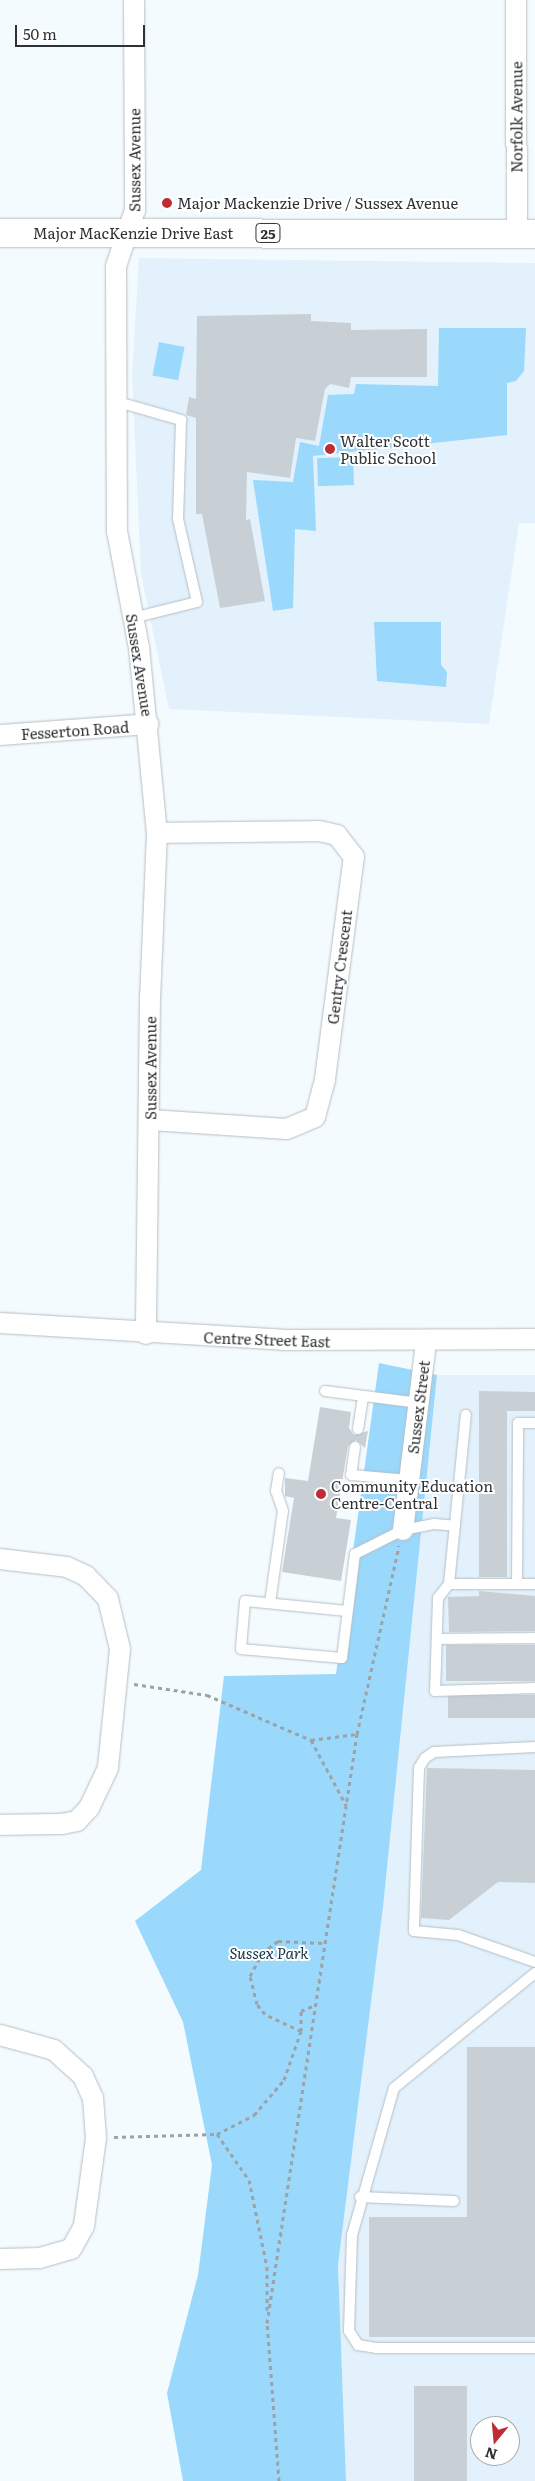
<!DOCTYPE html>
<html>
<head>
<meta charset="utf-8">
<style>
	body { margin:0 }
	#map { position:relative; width:535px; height:2481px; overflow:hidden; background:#f4fbff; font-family:Literata,serif }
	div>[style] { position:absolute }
	.built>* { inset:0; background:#e2f1fb }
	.green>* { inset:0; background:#9ad8fc; transform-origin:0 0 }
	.building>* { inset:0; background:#c8d0d5; transform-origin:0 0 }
	.path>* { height:3px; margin-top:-1.5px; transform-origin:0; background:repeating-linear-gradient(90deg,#9ca2a5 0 4px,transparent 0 8px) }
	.roads { filter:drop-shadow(0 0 1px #b6bec3) drop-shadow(0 0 1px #b6bec3) }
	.service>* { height:10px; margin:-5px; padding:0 5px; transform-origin:5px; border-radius:5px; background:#fff }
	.minor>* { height:20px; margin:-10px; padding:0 10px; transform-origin:10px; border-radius:10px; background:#fff }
	.primary>* { height:28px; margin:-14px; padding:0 14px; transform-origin:14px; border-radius:14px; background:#fff }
	.dots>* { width:14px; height:14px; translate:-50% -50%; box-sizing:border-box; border:2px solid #fff; border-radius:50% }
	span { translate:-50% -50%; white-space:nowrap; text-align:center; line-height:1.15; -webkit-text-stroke:4px #fff; paint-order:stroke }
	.shield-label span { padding:1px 4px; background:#fff; border:1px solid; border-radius:4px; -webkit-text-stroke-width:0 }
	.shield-label { font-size:14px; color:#2f3234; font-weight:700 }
	.street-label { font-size:15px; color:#2f3234 }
	.poi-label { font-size:15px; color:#2f3234 }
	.left { translate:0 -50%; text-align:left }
	.park-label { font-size:15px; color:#143343; font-style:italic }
	.north { position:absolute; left:470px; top:2416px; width:50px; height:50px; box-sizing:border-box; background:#fff; border:1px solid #acadae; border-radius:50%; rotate:197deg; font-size:14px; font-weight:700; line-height:20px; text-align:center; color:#2f3234 }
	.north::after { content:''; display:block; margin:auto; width:18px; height:22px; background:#bd2d33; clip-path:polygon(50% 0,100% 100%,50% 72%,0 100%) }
	.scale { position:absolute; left:15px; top:25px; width:130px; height:22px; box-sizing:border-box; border:2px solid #2f3234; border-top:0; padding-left:6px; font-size:15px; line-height:18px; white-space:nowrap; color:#2f3234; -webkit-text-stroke:4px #fff; paint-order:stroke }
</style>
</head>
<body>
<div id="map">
	<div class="built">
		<i style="clip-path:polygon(139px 258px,535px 263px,535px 523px,519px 523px,489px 724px,169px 709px,141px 574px,132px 375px)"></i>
		<i style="clip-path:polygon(evenodd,437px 1375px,535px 1375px,535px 2481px,346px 2481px,338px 2265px,383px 1907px,437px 1375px,480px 2426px,510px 2426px,510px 2456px,480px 2456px,480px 2426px)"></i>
	</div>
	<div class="green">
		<i style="clip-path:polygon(439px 328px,526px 328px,524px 371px,516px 381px,507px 383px,507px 435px,313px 456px,316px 531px,295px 529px,293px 608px,273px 611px,253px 480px,293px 482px,300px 442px,319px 446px,328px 395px,354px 394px,356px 384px,438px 386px)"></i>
		<i style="left:159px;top:342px;width:26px;height:34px;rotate:11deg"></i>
		<i style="left:353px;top:457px;width:28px;height:36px;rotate:88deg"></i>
		<i style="clip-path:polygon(374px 622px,441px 622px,441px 665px,447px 672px,446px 687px,377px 681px)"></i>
		<i style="clip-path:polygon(379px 1363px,437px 1375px,383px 1907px,338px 2265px,346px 2481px,183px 2481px,167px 2393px,198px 2275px,212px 2165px,183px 2022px,135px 1921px,201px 1870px,224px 1676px,336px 1674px)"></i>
	</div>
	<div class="building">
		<i style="clip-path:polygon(311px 314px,311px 321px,351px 323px,351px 330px,427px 329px,427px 377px,351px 377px,349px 388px,330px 384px,325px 389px,315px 441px,296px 438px,290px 478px,247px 472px,246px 520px,250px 519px,265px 601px,220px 608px,202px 514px,196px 514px,196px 418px,186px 415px,189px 397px,196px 399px,197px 316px)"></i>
		<i style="clip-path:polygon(479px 1391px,535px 1392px,535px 1411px,507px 1411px,507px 1577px,479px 1577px)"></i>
		<i style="clip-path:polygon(320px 1407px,351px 1412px,349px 1428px,354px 1435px,368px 1431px,365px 1448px,356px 1440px,348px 1446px,336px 1518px,351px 1520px,341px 1581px,282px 1572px,294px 1498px,285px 1496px,285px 1478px,308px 1481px)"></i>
		<i style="clip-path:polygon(479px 1591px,535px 1596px,535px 1631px,449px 1632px,448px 1597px,479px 1596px)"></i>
		<i style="left:535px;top:1645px;width:36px;height:89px;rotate:90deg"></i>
		<i style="left:535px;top:1695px;width:23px;height:87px;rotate:90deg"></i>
		<i style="clip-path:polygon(427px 1768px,535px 1770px,535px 1883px,498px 1882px,449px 1920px,421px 1918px)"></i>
		<i style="clip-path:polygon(467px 2047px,535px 2047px,535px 2337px,369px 2337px,369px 2217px,467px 2217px)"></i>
		<i style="left:414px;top:2386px;width:53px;height:95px"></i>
	</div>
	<div class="path">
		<i style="left:134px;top:1684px;width:74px;rotate:8.6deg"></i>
		<i style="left:207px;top:1695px;width:113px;rotate:23.4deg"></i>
		<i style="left:311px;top:1740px;width:46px;rotate:-7.4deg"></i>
		<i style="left:311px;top:1740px;width:74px;rotate:61.7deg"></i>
		<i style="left:301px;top:2031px;width:40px;rotate:-155deg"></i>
		<i style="left:265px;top:2014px;width:13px;rotate:-129deg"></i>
		<i style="left:257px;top:2004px;width:29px;rotate:-104deg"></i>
		<i style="left:250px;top:1976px;width:26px;rotate:-62deg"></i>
		<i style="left:262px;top:1953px;width:20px;rotate:-37deg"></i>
		<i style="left:278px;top:1941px;width:46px;rotate:2.5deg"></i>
		<i style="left:217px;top:2134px;width:42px;rotate:-27.2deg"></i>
		<i style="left:254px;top:2115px;width:46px;rotate:-49.4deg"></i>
		<i style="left:284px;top:2080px;width:52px;rotate:-70.9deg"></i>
		<i style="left:301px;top:2031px;width:20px;rotate:-90deg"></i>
		<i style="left:301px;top:2011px;width:13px;rotate:-23deg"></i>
		<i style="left:114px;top:2137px;width:103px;rotate:-1.7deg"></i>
		<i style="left:217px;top:2134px;width:56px;rotate:55.2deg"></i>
		<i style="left:249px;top:2180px;width:89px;rotate:78.3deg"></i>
		<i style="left:267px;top:2267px;width:43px;rotate:90deg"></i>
		<i style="left:279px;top:2481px;width:158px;rotate:-94.3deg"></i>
		<i style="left:267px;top:2323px;width:596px;rotate:-81.31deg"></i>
		<i style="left:357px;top:1734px;width:193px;rotate:-77.4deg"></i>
	</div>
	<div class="roads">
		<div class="service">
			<i style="left:118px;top:402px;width:66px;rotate:15.9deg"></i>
			<i style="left:181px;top:420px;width:99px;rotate:91.7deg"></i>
			<i style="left:178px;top:519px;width:85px;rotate:77.1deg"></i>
			<i style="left:197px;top:602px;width:66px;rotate:166deg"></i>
			<i style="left:325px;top:1391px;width:95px;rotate:7.3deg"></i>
			<i style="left:358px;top:1429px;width:33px;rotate:-81deg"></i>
			<i style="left:355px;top:1447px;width:28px;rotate:98deg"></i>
			<i style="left:351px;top:1475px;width:58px;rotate:4.9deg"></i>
			<i style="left:449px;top:1584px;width:170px;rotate:-84.3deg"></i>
			<i style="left:517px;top:1584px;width:161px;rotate:-89.6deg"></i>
			<i style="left:518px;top:1423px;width:17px"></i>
			<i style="left:535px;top:1584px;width:86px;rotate:180deg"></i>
			<i style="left:449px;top:1584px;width:18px;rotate:128deg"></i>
			<i style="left:438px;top:1598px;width:93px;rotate:91.8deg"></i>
			<i style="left:435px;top:1691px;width:100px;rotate:-1.7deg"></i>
			<i style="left:270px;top:1603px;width:93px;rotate:-82deg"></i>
			<i style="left:283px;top:1511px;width:21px;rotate:-109deg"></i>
			<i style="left:276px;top:1491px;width:18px;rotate:-81deg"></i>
			<i style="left:347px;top:1611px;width:102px;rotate:-174.4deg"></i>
			<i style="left:245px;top:1601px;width:48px;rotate:94.8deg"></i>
			<i style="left:241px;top:1649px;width:101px;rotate:5.1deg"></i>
			<i style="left:342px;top:1658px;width:105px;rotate:-82.9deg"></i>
			<i style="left:355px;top:1554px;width:54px;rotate:-26.6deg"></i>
			<i style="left:403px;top:1530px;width:32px;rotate:-11deg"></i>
			<i style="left:434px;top:1524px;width:21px;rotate:5deg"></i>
			<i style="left:437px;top:1639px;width:98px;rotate:-0.6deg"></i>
			<i style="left:535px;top:1747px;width:101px;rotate:177.2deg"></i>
			<i style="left:434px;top:1752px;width:11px;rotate:146deg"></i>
			<i style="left:425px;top:1758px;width:12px;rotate:121deg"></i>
			<i style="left:419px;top:1768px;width:163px;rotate:91.8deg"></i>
			<i style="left:414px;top:1931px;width:44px;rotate:5.2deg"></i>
			<i style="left:458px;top:1935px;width:82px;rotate:19.3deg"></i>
			<i style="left:535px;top:1973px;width:182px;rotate:140.8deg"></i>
			<i style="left:394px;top:2088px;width:153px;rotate:105.9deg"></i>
			<i style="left:352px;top:2235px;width:96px;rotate:91.8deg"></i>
			<i style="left:349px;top:2331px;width:17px;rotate:57deg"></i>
			<i style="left:358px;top:2345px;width:18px;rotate:9deg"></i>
			<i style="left:376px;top:2348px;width:159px"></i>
			<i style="left:360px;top:2197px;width:94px;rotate:2.4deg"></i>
		</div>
		<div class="minor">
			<i style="left:134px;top:0;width:210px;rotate:89.7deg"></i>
			<i style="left:135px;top:210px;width:59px;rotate:108.7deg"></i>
			<i style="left:116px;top:266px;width:265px;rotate:89.8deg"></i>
			<i style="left:117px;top:531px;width:118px;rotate:79.3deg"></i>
			<i style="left:139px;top:647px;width:187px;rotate:84.5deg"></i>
			<i style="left:157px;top:833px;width:164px;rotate:92.4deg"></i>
			<i style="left:150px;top:997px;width:337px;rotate:90.7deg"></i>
			<i style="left:516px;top:0;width:233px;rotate:89.8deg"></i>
			<i style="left:0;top:735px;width:149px;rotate:-4.2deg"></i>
			<i style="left:151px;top:1120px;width:136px;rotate:3.8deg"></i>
			<i style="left:287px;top:1129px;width:30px;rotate:-23deg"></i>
			<i style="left:315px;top:1117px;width:39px;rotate:-75deg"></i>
			<i style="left:325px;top:1079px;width:224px;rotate:-82.6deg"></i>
			<i style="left:354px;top:857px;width:28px;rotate:-128deg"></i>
			<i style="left:337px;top:835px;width:18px;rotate:-167deg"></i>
			<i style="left:319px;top:831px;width:162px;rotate:179.3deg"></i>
			<i style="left:0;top:1323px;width:284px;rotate:3.4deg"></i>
			<i style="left:283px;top:1340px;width:252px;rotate:-0.2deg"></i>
			<i style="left:403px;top:1530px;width:188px;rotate:-83deg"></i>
			<i style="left:0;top:1559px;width:67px;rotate:6.8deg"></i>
			<i style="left:67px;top:1567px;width:21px;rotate:25deg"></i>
			<i style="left:86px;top:1576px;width:32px;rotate:46deg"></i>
			<i style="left:108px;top:1599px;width:51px;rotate:76.5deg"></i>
			<i style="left:120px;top:1649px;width:120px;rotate:95.8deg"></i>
			<i style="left:108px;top:1768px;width:44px;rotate:115.4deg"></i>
			<i style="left:89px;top:1808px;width:18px;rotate:133deg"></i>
			<i style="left:77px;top:1821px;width:15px;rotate:169deg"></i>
			<i style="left:62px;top:1824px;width:62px;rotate:179.1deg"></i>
			<i style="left:0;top:2035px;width:56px;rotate:15.5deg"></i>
			<i style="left:54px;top:2050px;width:39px;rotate:42deg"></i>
			<i style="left:83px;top:2076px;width:24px;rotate:66deg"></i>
			<i style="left:93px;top:2098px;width:40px;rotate:85.7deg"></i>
			<i style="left:96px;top:2138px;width:89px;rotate:97.8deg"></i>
			<i style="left:84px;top:2226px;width:26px;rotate:119deg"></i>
			<i style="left:71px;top:2249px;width:32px;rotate:164deg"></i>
			<i style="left:40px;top:2258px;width:40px;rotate:178.6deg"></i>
		</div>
		<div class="primary">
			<i style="left:0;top:233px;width:535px;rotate:0.11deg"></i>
		</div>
	</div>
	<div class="dots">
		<i style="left:167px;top:203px;background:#bd2d33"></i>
		<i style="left:330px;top:449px;background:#bd2d33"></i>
		<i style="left:321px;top:1494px;background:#bd2d33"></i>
	</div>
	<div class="shield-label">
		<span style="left:268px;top:233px">25</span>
	</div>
	<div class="street-label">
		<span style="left:516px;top:117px;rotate:-90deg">Norfolk Avenue</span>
		<span style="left:134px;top:160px;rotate:-90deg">Sussex Avenue</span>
		<span style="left:133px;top:233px">Major MacKenzie Drive East</span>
		<span style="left:140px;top:665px;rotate:81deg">Sussex Avenue</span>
		<span style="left:75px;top:730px;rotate:-4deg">Fesserton Road</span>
		<span style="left:339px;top:967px;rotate:-83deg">Gentry Crescent</span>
		<span style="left:150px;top:1068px;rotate:-90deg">Sussex Avenue</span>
		<span style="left:267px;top:1339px;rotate:2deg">Centre Street East</span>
		<span style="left:418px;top:1407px;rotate:-83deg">Sussex Street</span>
	</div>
	<div class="poi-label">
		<span class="left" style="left:177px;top:203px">Major Mackenzie Drive / Sussex Avenue</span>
		<span class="left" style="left:340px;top:449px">Walter Scott<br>Public School</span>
		<span class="left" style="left:331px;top:1494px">Community Education<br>Centre-Central</span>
	</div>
	<div class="park-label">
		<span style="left:269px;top:1953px">Sussex Park</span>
	</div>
	<div class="north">N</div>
	<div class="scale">50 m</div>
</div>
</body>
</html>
